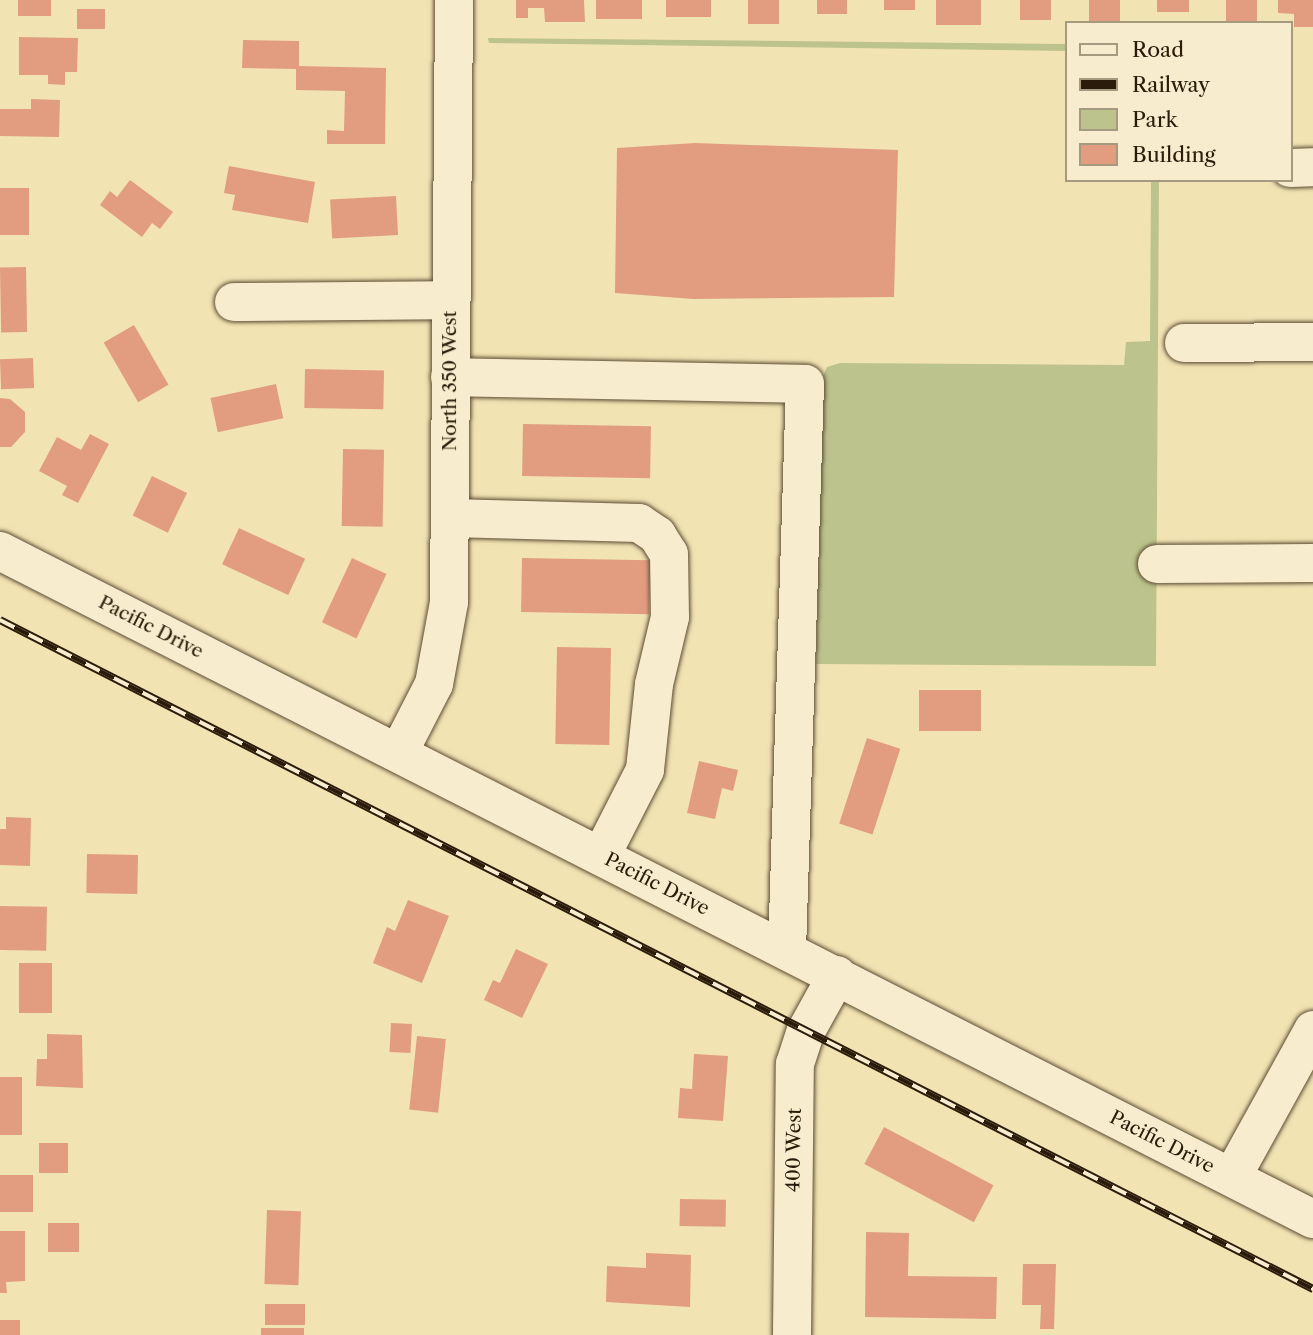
<!DOCTYPE html>
<html>
<head>
<meta charset="utf-8">
<style>
	body { margin:0 }
	#map { position:relative; width:1313px; height:1335px; overflow:hidden; background:#f2e3b3; font-family:"Libre Caslon Text",serif }
	div>[style] { position:absolute }
	.green>* { inset:0; background:#bcc38c }
	.building>* { inset:0; background:#e29d80; transform-origin:0 0 }
	.roads { filter:drop-shadow(0 0 2px #5c4d34) drop-shadow(0 0 2px #5c4d34) }
	.minor>* { height:38px; margin:-19px; padding:0 19px; transform-origin:19px; border-radius:19px; background:#f7edce }
	.rail>* { height:8px; margin-top:-4px; transform-origin:0; background:repeating-linear-gradient(90deg,#f7edce 0 16px,#2a1b0a 0 32px); box-sizing:border-box; border-block:2px solid #2a1b0a }
	span { translate:-50% -50%; white-space:nowrap; text-align:center; line-height:1.15; -webkit-text-stroke:5px #f7edce; paint-order:stroke }
	.street-label { font-size:19px; color:#2a1b0a }
	.legend { position:absolute; left:1065px; top:21px; width:228px; height:161px; box-sizing:border-box; background:#f7edce; border:2px solid #a59980; margin:0; padding:9px 12px; list-style:none; font-size:21px; color:#2a1b0a }
	.legend li { display:flex; align-items:center; gap:14px; height:35px }
	.legend b { width:35px; border:2px solid #a59980 }
</style>
</head>
<body>
<div id="map">
	<div class="green">
		<i style="clip-path:polygon(488px 38px,1066px 44px,1066px 51px,489px 43px)"></i>
		<i style="clip-path:polygon(1151px 180px,1159px 180px,1156px 666px,816px 664px,823px 376px,827px 367px,840px 363px,1124px 365px,1126px 342px,1150px 341px)"></i>
	</div>
	<div class="building">
		<i style="left:18px;top:0;width:33px;height:16px"></i>
		<i style="clip-path:polygon(516px 0,584px 0,585px 22px,545px 22px,544px 8px,528px 8px,528px 18px,516px 18px)"></i>
		<i style="left:596px;top:0;width:46px;height:19px"></i>
		<i style="left:666px;top:0;width:45px;height:17px"></i>
		<i style="left:748px;top:0;width:31px;height:24px"></i>
		<i style="left:817px;top:0;width:30px;height:14px"></i>
		<i style="left:884px;top:0;width:31px;height:10px"></i>
		<i style="left:936px;top:0;width:45px;height:25px"></i>
		<i style="left:1020px;top:0;width:31px;height:20px"></i>
		<i style="left:1089px;top:0;width:31px;height:23px"></i>
		<i style="left:1157px;top:0;width:32px;height:12px"></i>
		<i style="left:1226px;top:0;width:31px;height:23px"></i>
		<i style="clip-path:polygon(1278px 0,1313px 0,1313px 27px,1294px 27px,1294px 14px,1278px 13px)"></i>
		<i style="left:77px;top:9px;width:28px;height:20px"></i>
		<i style="clip-path:polygon(19px 37px,78px 38px,77px 72px,65px 72px,65px 85px,48px 84px,48px 75px,19px 75px)"></i>
		<i style="clip-path:polygon(243px 40px,299px 41px,299px 66px,386px 68px,385px 144px,327px 144px,327px 130px,344px 131px,345px 91px,296px 90px,296px 69px,242px 68px)"></i>
		<i style="clip-path:polygon(31px 99px,60px 100px,59px 137px,0 136px,0 109px,31px 109px)"></i>
		<i style="clip-path:polygon(695px 143px,898px 150px,894px 297px,693px 299px,615px 293px,617px 148px)"></i>
		<i style="clip-path:polygon(229px 166px,315px 182px,308px 223px,232px 210px,235px 195px,224px 193px)"></i>
		<i style="clip-path:polygon(130px 180px,173px 212px,160px 229px,152px 223px,142px 237px,100px 205px,110px 191px,117px 197px)"></i>
		<i style="left:0;top:188px;width:29px;height:47px"></i>
		<i style="left:396px;top:196px;width:39px;height:66px;rotate:87deg"></i>
		<i style="left:26px;top:267px;width:65px;height:26px;rotate:89deg"></i>
		<i style="left:134px;top:325px;width:69px;height:35px;rotate:60deg"></i>
		<i style="left:33px;top:358px;width:30px;height:33px;rotate:88deg"></i>
		<i style="left:305px;top:369px;width:79px;height:39px;rotate:1deg"></i>
		<i style="left:276px;top:384px;width:35px;height:67px;rotate:78deg"></i>
		<i style="clip-path:polygon(0 398px,10px 399px,25px 412px,25px 432px,11px 447px,0 447px)"></i>
		<i style="left:523px;top:424px;width:128px;height:52px;rotate:1deg"></i>
		<i style="clip-path:polygon(90px 434px,109px 444px,78px 503px,62px 495px,67px 486px,39px 471px,57px 437px,81px 450px)"></i>
		<i style="left:343px;top:449px;width:41px;height:77px;rotate:1deg"></i>
		<i style="left:152px;top:476px;width:39px;height:44px;rotate:26deg"></i>
		<i style="left:239px;top:528px;width:73px;height:40px;rotate:25deg"></i>
		<i style="left:352px;top:558px;width:38px;height:71px;rotate:25deg"></i>
		<i style="left:522px;top:558px;width:128px;height:54px;rotate:1deg"></i>
		<i style="left:557px;top:647px;width:54px;height:97px;rotate:1deg"></i>
		<i style="left:919px;top:690px;width:62px;height:41px"></i>
		<i style="left:867px;top:738px;width:35px;height:90px;rotate:18deg"></i>
		<i style="clip-path:polygon(699px 761px,738px 770px,733px 791px,722px 788px,715px 819px,687px 813px)"></i>
		<i style="clip-path:polygon(6px 817px,31px 818px,30px 866px,0 865px,0 829px,6px 829px)"></i>
		<i style="left:87px;top:854px;width:51px;height:39px;rotate:1deg"></i>
		<i style="clip-path:polygon(408px 900px,449px 916px,422px 983px,373px 963px,387px 927px,395px 931px)"></i>
		<i style="left:0;top:906px;width:47px;height:44px;rotate:1deg"></i>
		<i style="clip-path:polygon(516px 949px,548px 964px,522px 1018px,484px 1000px,493px 980px,500px 983px)"></i>
		<i style="left:19px;top:963px;width:33px;height:50px"></i>
		<i style="left:391px;top:1023px;width:21px;height:29px;rotate:3deg"></i>
		<i style="clip-path:polygon(47px 1034px,82px 1035px,83px 1088px,36px 1086px,37px 1059px,47px 1059px)"></i>
		<i style="left:417px;top:1036px;width:29px;height:74px;rotate:6deg"></i>
		<i style="clip-path:polygon(694px 1054px,728px 1056px,723px 1121px,678px 1118px,680px 1088px,692px 1089px)"></i>
		<i style="left:0;top:1077px;width:22px;height:58px"></i>
		<i style="left:884px;top:1127px;width:124px;height:42px;rotate:28deg"></i>
		<i style="left:39px;top:1143px;width:29px;height:30px"></i>
		<i style="left:0;top:1175px;width:33px;height:37px"></i>
		<i style="left:680px;top:1199px;width:46px;height:27px;rotate:1deg"></i>
		<i style="left:267px;top:1210px;width:34px;height:74px;rotate:2deg"></i>
		<i style="left:48px;top:1223px;width:31px;height:29px"></i>
		<i style="clip-path:polygon(0 1231px,25px 1231px,25px 1281px,6px 1282px,7px 1293px,0 1293px)"></i>
		<i style="clip-path:polygon(866px 1232px,909px 1233px,908px 1276px,997px 1277px,996px 1319px,865px 1317px)"></i>
		<i style="clip-path:polygon(646px 1253px,691px 1255px,690px 1307px,606px 1302px,607px 1266px,646px 1268px)"></i>
		<i style="clip-path:polygon(1023px 1264px,1056px 1264px,1054px 1329px,1040px 1329px,1041px 1305px,1022px 1305px)"></i>
		<i style="left:265px;top:1304px;width:40px;height:21px"></i>
		<i style="left:0;top:1320px;width:20px;height:15px"></i>
		<i style="left:261px;top:1328px;width:43px;height:7px"></i>
	</div>
	<div class="roads">
		<div class="minor">
			<i style="left:1290px;top:168px;width:23px;rotate:-2deg"></i>
			<i style="left:234px;top:302px;width:216px;rotate:-0.5deg"></i>
			<i style="left:1184px;top:343px;width:129px;rotate:-0.4deg"></i>
			<i style="left:450px;top:377px;width:355px;rotate:1.1deg"></i>
			<i style="left:805px;top:384px;width:566px;rotate:91.82deg"></i>
			<i style="left:450px;top:518px;width:189px;rotate:1.5deg"></i>
			<i style="left:639px;top:523px;width:22px;rotate:34deg"></i>
			<i style="left:657px;top:535px;width:22px;rotate:58deg"></i>
			<i style="left:669px;top:554px;width:63px;rotate:89.1deg"></i>
			<i style="left:670px;top:617px;width:69px;rotate:103.4deg"></i>
			<i style="left:654px;top:684px;width:86px;rotate:96deg"></i>
			<i style="left:645px;top:770px;width:97px;rotate:117.1deg"></i>
			<i style="left:0;top:551px;width:1473px;rotate:26.97deg"></i>
			<i style="left:1157px;top:564px;width:156px;rotate:-0.4deg"></i>
			<i style="left:399px;top:752px;width:76px;rotate:-62.8deg"></i>
			<i style="left:434px;top:684px;width:83px;rotate:-79.6deg"></i>
			<i style="left:449px;top:602px;width:602px;rotate:-89.52deg"></i>
			<i style="left:1232px;top:1177px;width:168px;rotate:-61.1deg"></i>
			<i style="left:792px;top:1335px;width:271px;rotate:-89.4deg"></i>
			<i style="left:795px;top:1064px;width:35px;rotate:-72deg"></i>
			<i style="left:806px;top:1031px;width:64px;rotate:-61deg"></i>
		</div>
	</div>
	<div class="rail">
		<i style="left:0;top:620px;width:1474px;rotate:27deg"></i>
	</div>
	<div class="street-label">
		<span style="left:450px;top:381px;rotate:-90deg">North 350 West</span>
		<span style="left:151px;top:627px;rotate:27deg">Pacific Drive</span>
		<span style="left:657px;top:884px;rotate:27deg">Pacific Drive</span>
		<span style="left:1162px;top:1142px;rotate:27deg">Pacific Drive</span>
		<span style="left:794px;top:1150px;rotate:-89deg">400 West</span>
	</div>
	<ul class="legend">
	<li><b style="height:9px;background:#f7edce"></b>Road</li>
	<li><b style="height:9px;background:#2a1b0a"></b>Railway</li>
	<li><b style="height:19px;background:#bcc38c"></b>Park</li>
	<li><b style="height:19px;background:#e29d80"></b>Building</li>
	</ul>
</div>
</body>
</html>
